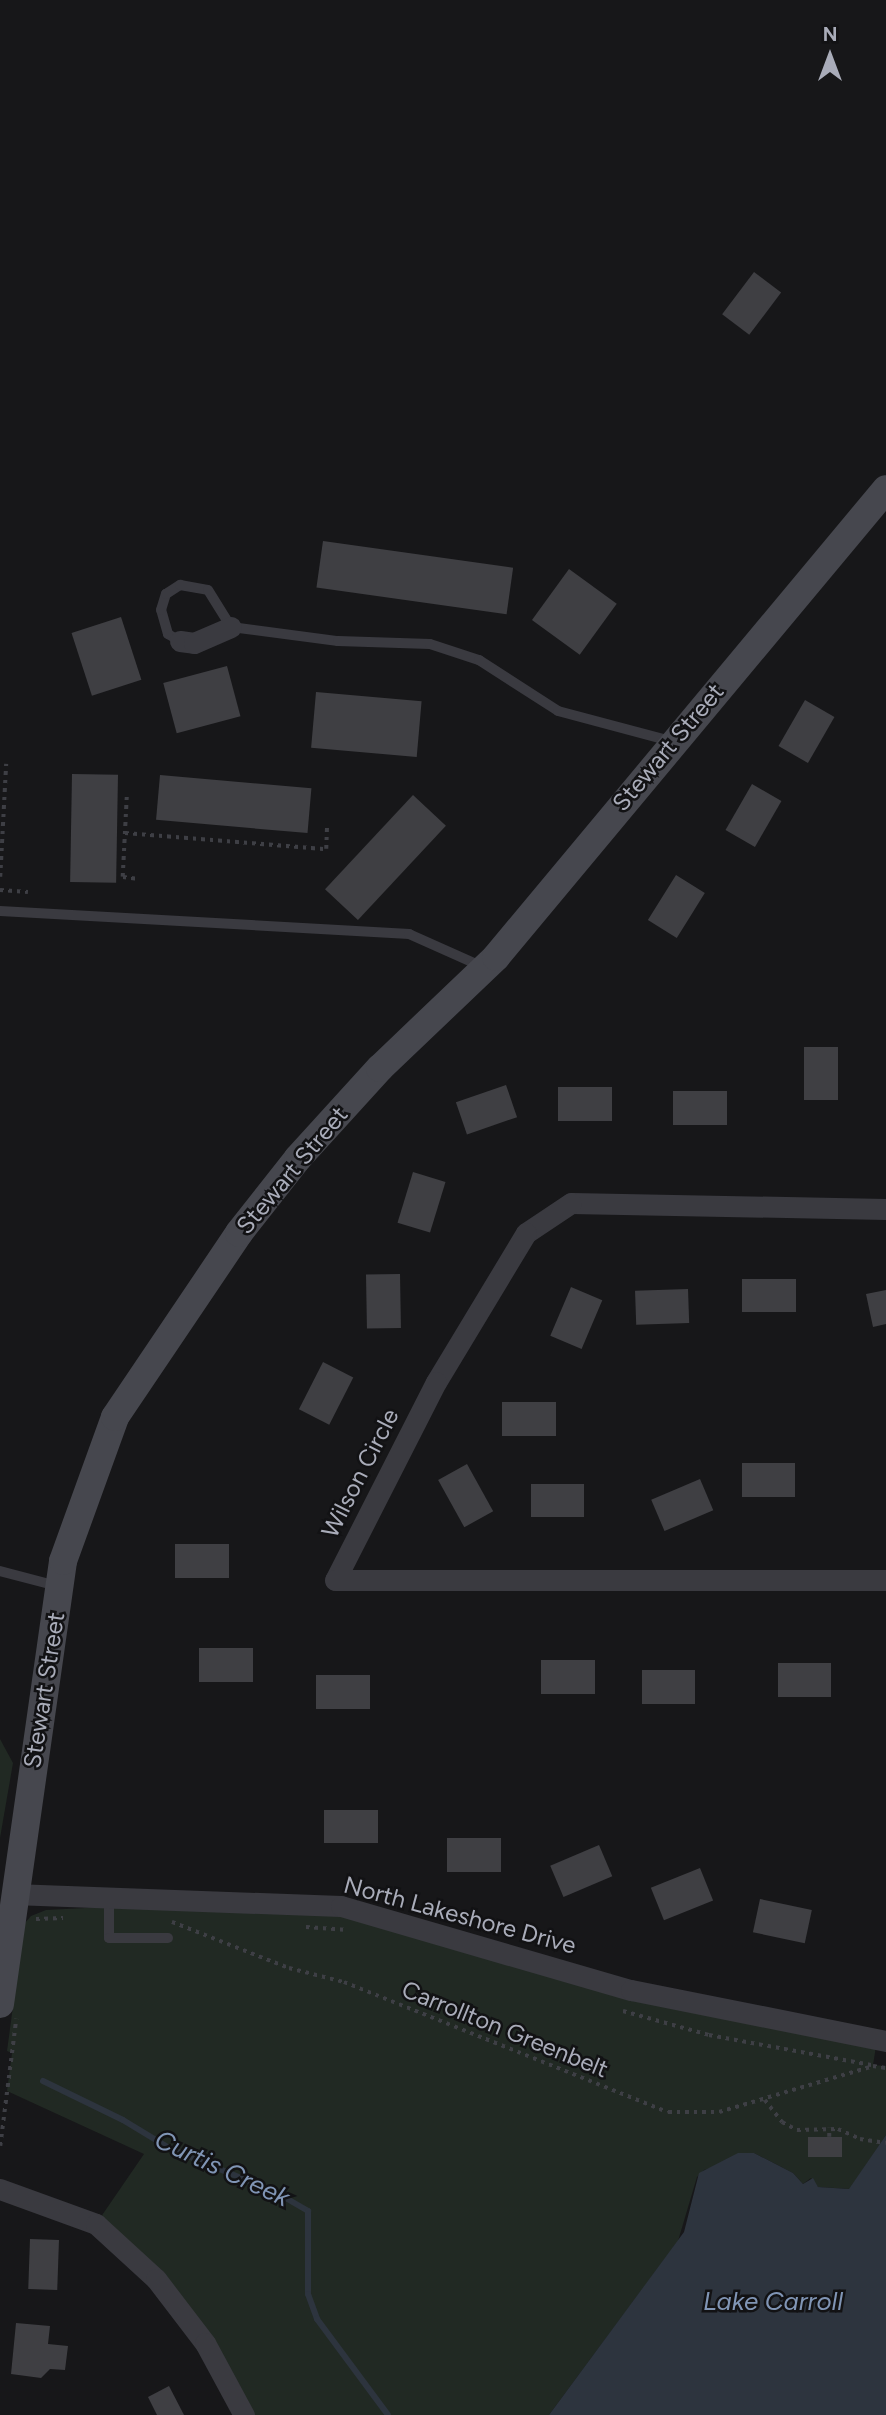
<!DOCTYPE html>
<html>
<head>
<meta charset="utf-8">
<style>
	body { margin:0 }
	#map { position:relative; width:886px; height:2415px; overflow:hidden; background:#171719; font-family:Figtree,sans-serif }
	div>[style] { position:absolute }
	.green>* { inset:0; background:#212923 }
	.water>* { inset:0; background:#2d343e }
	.stream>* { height:6px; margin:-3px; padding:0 3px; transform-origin:3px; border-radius:3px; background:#2d343e }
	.building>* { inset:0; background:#3f3f43; transform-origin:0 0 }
	.path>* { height:3.5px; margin-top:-1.75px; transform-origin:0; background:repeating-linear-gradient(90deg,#3e3f45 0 3.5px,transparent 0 8.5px) }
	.lane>* { height:10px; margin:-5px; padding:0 5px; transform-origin:5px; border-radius:5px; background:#3a3a40 }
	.street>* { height:21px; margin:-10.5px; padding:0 10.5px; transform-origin:10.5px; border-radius:10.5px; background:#3a3a40 }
	.secondary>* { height:28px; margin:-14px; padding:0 14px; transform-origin:14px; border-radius:14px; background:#46474e }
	span { translate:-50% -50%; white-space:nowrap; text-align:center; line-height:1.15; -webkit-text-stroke:5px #121214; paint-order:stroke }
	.street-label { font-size:24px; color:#a9acb9 }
	.water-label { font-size:26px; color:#8095b5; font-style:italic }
	.north { position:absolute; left:795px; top:21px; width:70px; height:70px; -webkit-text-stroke:5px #121214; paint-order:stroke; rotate:0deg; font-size:19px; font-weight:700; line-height:28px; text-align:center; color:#a9acb9 }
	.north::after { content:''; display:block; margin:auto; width:24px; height:32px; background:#a9acb9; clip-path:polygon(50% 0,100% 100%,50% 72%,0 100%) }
</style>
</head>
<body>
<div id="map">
	<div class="green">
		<i style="clip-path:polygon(0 1739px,13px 1763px,0 1838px)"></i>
		<i style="clip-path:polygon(222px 1901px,341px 1906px,631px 1990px,877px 2040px,873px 2065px,886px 2066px,886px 2135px,850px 2189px,818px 2187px,811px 2178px,803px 2184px,793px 2173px,754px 2153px,704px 2170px,697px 2177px,678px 2241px,549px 2415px,244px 2415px,205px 2343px,96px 2224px,144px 2154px,7px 2091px,12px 2053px,7px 2051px,24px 1924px,31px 1916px,46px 1910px)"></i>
	</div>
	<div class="water">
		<i style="clip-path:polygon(886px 2135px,886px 2415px,549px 2415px,684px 2232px,699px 2173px,738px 2153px,754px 2153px,793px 2173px,803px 2184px,813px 2178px,818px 2187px,849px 2189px)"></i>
	</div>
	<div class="stream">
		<i style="left:43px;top:2081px;width:89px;rotate:26deg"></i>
		<i style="left:123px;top:2120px;width:54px;rotate:31.3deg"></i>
		<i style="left:169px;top:2148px;width:117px;rotate:22.6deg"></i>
		<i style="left:277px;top:2193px;width:36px;rotate:30deg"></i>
		<i style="left:308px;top:2211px;width:83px;rotate:90deg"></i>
		<i style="left:308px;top:2294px;width:27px;rotate:70deg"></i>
		<i style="left:317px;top:2319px;width:119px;rotate:53.5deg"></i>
	</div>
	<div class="building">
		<i style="left:754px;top:272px;width:34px;height:53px;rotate:37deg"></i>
		<i style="left:323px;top:541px;width:192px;height:47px;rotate:8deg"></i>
		<i style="left:569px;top:569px;width:59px;height:63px;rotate:36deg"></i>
		<i style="left:121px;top:617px;width:66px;height:52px;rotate:72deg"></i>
		<i style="left:227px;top:666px;width:52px;height:66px;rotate:75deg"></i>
		<i style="left:316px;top:692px;width:106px;height:56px;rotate:5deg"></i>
		<i style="left:805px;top:700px;width:34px;height:53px;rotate:30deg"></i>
		<i style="left:72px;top:774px;width:46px;height:108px;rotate:1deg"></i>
		<i style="left:160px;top:775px;width:152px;height:45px;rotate:5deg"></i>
		<i style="left:752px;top:784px;width:34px;height:53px;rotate:30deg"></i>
		<i style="left:413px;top:795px;width:45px;height:129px;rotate:43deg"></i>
		<i style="left:676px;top:875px;width:34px;height:53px;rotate:32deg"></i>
		<i style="left:804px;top:1047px;width:34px;height:53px"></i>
		<i style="left:506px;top:1085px;width:34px;height:53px;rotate:71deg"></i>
		<i style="left:558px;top:1087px;width:54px;height:34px"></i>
		<i style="left:727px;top:1091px;width:34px;height:54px;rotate:90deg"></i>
		<i style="left:413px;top:1172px;width:34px;height:53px;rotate:17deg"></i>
		<i style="left:400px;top:1274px;width:54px;height:34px;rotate:89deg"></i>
		<i style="left:742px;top:1279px;width:54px;height:33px"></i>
		<i style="left:571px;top:1287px;width:34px;height:53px;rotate:23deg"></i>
		<i style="left:688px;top:1289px;width:34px;height:53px;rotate:88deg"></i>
		<i style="clip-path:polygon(886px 1290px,886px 1324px,873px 1327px,866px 1294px)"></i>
		<i style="left:323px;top:1362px;width:34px;height:53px;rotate:27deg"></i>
		<i style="left:556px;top:1402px;width:34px;height:54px;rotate:90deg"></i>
		<i style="left:742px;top:1463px;width:53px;height:34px"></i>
		<i style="left:467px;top:1464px;width:54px;height:33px;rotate:61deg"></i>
		<i style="left:700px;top:1479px;width:34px;height:53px;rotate:67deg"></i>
		<i style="left:531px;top:1484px;width:53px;height:33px"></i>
		<i style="left:175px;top:1544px;width:54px;height:34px"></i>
		<i style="left:199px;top:1648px;width:54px;height:34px"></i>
		<i style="left:595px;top:1660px;width:34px;height:54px;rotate:90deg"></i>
		<i style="left:778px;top:1663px;width:53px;height:34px"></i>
		<i style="left:695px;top:1670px;width:34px;height:53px;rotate:90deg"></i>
		<i style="left:316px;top:1675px;width:54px;height:34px"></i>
		<i style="left:324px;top:1810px;width:54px;height:33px"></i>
		<i style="left:501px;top:1838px;width:34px;height:54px;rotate:90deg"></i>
		<i style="left:599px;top:1845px;width:34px;height:53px;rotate:67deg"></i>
		<i style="left:700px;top:1868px;width:35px;height:53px;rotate:68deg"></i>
		<i style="left:760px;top:1899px;width:53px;height:34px;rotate:12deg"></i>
		<i style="left:808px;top:2137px;width:34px;height:20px"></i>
		<i style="left:30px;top:2239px;width:29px;height:50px;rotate:2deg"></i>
		<i style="clip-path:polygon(16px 2323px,50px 2326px,48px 2344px,68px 2346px,65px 2370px,50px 2369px,41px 2378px,11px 2374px)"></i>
		<i style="clip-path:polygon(169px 2386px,184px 2415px,157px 2415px,148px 2397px)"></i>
	</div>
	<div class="path">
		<i style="left:127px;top:797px;width:80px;rotate:92.9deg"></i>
		<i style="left:123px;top:877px;width:16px;rotate:7deg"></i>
		<i style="left:125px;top:833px;width:202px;rotate:4.6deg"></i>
		<i style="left:326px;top:849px;width:23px;rotate:-88deg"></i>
		<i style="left:0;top:877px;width:113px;rotate:-87deg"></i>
		<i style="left:0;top:890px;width:28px;rotate:4deg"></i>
		<i style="left:36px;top:1919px;width:27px;rotate:-2deg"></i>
		<i style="left:172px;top:1922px;width:126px;rotate:21.5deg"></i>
		<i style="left:289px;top:1968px;width:57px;rotate:14.3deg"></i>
		<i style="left:344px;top:1982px;width:349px;rotate:21.9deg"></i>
		<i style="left:668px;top:2112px;width:51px"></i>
		<i style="left:719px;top:2112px;width:161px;rotate:-16.6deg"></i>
		<i style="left:873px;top:2066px;width:13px;rotate:9deg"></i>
		<i style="left:306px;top:1927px;width:42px;rotate:4.1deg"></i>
		<i style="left:623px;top:2011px;width:89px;rotate:15.6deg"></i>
		<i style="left:709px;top:2035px;width:165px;rotate:10.5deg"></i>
		<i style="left:765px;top:2100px;width:28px;rotate:52deg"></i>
		<i style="left:782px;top:2122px;width:17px;rotate:28deg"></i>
		<i style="left:797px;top:2130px;width:41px;rotate:-1.4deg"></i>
		<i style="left:838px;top:2129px;width:24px;rotate:24deg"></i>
		<i style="left:860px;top:2139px;width:26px;rotate:9deg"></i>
		<i style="left:829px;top:2137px;width:9px;rotate:-90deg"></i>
		<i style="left:0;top:2146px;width:128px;rotate:-82.8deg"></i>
	</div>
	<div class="lane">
		<i style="left:180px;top:641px;width:14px;rotate:-150deg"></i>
		<i style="left:168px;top:634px;width:25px;rotate:-106deg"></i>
		<i style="left:161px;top:610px;width:17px;rotate:-73deg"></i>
		<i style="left:166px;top:594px;width:17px;rotate:-33deg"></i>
		<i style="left:180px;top:585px;width:28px;rotate:10deg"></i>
		<i style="left:208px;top:590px;width:44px;rotate:58.1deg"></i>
		<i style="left:231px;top:627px;width:108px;rotate:7.5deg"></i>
		<i style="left:338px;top:641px;width:92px;rotate:1.9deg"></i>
		<i style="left:430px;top:644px;width:52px;rotate:18.1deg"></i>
		<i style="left:479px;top:660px;width:94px;rotate:32.8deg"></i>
		<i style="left:558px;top:711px;width:117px;rotate:14.9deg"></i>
		<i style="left:0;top:911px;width:410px;rotate:3.2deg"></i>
		<i style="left:409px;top:934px;width:81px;rotate:24deg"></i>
		<i style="left:0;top:1571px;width:59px;rotate:14.7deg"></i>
		<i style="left:109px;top:1898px;width:40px;rotate:90deg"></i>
		<i style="left:109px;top:1938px;width:59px"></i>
	</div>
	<div class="street">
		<i style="left:180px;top:641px;width:14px;rotate:8deg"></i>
		<i style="left:194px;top:643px;width:40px;rotate:-23.4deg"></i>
		<i style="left:886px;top:1209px;width:315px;rotate:-178.9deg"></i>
		<i style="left:571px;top:1203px;width:54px;rotate:146.3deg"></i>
		<i style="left:526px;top:1233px;width:174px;rotate:121.1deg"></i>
		<i style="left:436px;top:1382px;width:222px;rotate:117deg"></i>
		<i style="left:335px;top:1580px;width:551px"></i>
		<i style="left:13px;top:1894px;width:328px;rotate:2.1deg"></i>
		<i style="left:341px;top:1906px;width:302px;rotate:16.2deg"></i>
		<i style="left:631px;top:1990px;width:260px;rotate:11.3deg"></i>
		<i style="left:0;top:2189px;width:102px;rotate:20deg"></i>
		<i style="left:96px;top:2224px;width:81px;rotate:42.5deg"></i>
		<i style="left:156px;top:2279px;width:81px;rotate:52.6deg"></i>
		<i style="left:205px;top:2343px;width:82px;rotate:61.6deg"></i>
	</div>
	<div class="secondary">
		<i style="left:0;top:2004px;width:447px;rotate:-81.9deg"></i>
		<i style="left:63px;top:1561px;width:153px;rotate:-70.1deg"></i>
		<i style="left:115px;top:1417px;width:222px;rotate:-56deg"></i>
		<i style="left:239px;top:1233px;width:95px;rotate:-51.8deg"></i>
		<i style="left:298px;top:1158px;width:122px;rotate:-47.7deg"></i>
		<i style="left:380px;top:1068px;width:161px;rotate:-43.7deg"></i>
		<i style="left:496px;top:957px;width:609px;rotate:-50.19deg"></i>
	</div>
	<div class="street-label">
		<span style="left:668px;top:747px;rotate:-50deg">Stewart Street</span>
		<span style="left:292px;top:1170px;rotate:-50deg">Stewart Street</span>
		<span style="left:360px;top:1473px;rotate:-63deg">Wilson Circle</span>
		<span style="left:44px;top:1690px;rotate:-81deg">Stewart Street</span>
		<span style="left:460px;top:1915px;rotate:15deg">North Lakeshore Drive</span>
		<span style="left:505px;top:2029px;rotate:22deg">Carrollton Greenbelt</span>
	</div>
	<div class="water-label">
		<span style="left:222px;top:2169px;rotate:25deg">Curtis Creek</span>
		<span style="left:773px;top:2302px">Lake Carroll</span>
	</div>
	<div class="north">N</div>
</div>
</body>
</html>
